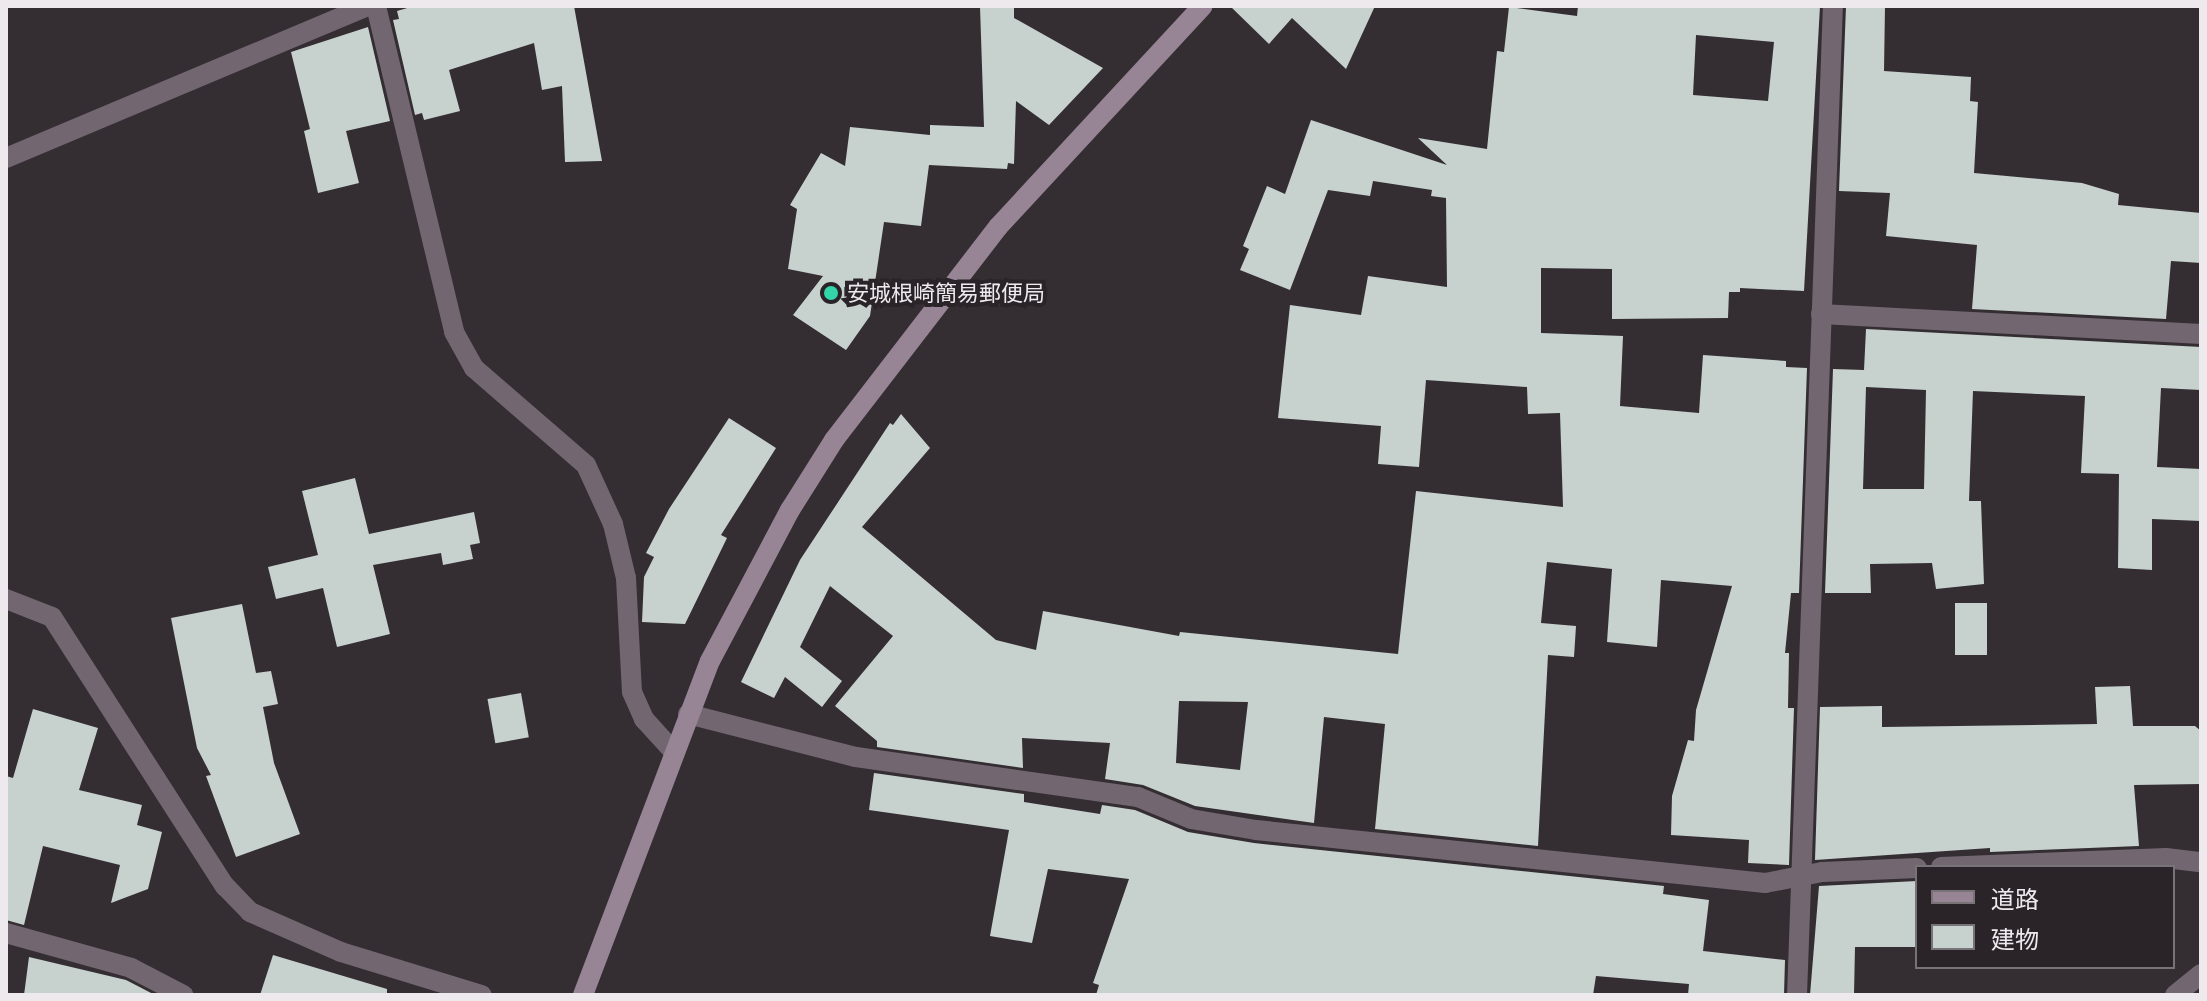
<!DOCTYPE html>
<html>
<head>
<meta charset="utf-8">
<style>
	body { margin:0 }
	#map { position:relative; width:2207px; height:1001px; overflow:hidden; background:#342e33; font-family:"PT Serif","Noto Sans JP",serif }
	div>[style] { position:absolute }
	.building>* { inset:0; background:#c7d2ce; transform-origin:0 0 }
	.street>* { height:20px; margin:-10px; padding:0 10px; transform-origin:10px; border-radius:10px; background:#726771 }
	.secondary>* { height:20px; margin:-10px; padding:0 10px; transform-origin:10px; border-radius:10px; background:#978595 }
	.dots>* { width:22px; height:22px; translate:-50% -50%; box-sizing:border-box; border:4px solid #2a2429; border-radius:50% }
	span { translate:-50% -50%; white-space:nowrap; text-align:center; line-height:1.15; -webkit-text-stroke:8px #2a2429; paint-order:stroke }
	.poi-label { font-size:22px; color:#ede9ed }
	.left { translate:0 -50%; text-align:left }
	.frame { position:absolute; inset:0; border:8px solid #ede9ed; pointer-events:none }
	.legend { position:absolute; left:1915px; top:865px; width:260px; height:104px; box-sizing:border-box; background:#2a2429; border:2px solid #787377; margin:0; padding:10px 14px; list-style:none; font-size:24px; color:#ede9ed }
	.legend li { display:flex; align-items:center; gap:16px; height:40px }
	.legend b { width:40px; border:2px solid #787377 }
</style>
</head>
<body>
<div id="map">
	<div class="building">
		<i style="clip-path:polygon(414px 6px,574px 6px,602px 161px,565px 162px,562px 86px,542px 90px,534px 43px,449px 70px,460px 111px,424px 120px,422px 113px,415px 115px,393px 20px,399px 19px,397px 11px)"></i>
		<i style="clip-path:polygon(1014px 6px,1014px 18px,1103px 68px,1049px 125px,1016px 101px,1014px 164px,1008px 163px,1007px 169px,929px 165px,921px 226px,884px 222px,870px 316px,846px 350px,793px 315px,823px 276px,788px 269px,797px 209px,790px 205px,821px 153px,845px 166px,850px 127px,930px 135px,930px 125px,984px 127px,980px 7px)"></i>
		<i style="clip-path:polygon(1230px 6px,1375px 6px,1346px 69px,1292px 18px,1269px 44px)"></i>
		<i style="clip-path:polygon(evenodd,1578px 6px,1820px 6px,1804px 291px,1740px 288px,1740px 292px,1729px 292px,1728px 318px,1612px 319px,1612px 269px,1541px 268px,1541px 333px,1623px 336px,1620px 406px,1699px 413px,1703px 355px,1786px 361px,1786px 367px,1807px 368px,1799px 593px,1791px 593px,1785px 653px,1789px 653px,1788px 708px,1794px 708px,1789px 865px,1748px 863px,1749px 840px,1671px 835px,1672px 796px,1688px 740px,1694px 741px,1696px 710px,1732px 586px,1661px 580px,1657px 647px,1607px 642px,1612px 569px,1547px 562px,1541px 623px,1576px 626px,1574px 657px,1548px 655px,1538px 846px,1375px 829px,1385px 724px,1324px 717px,1314px 823px,1195px 806px,1143px 785px,1105px 779px,1110px 743px,1022px 738px,1023px 768px,877px 747px,877px 741px,835px 706px,893px 636px,830px 586px,800px 647px,842px 681px,822px 707px,785px 677px,774px 698px,741px 682px,800px 560px,890px 423px,893px 425px,901px 414px,930px 448px,862px 527px,996px 640px,1036px 650px,1043px 611px,1179px 636px,1180px 632px,1398px 654px,1416px 491px,1563px 507px,1560px 413px,1528px 414px,1527px 387px,1426px 380px,1419px 467px,1378px 464px,1381px 426px,1278px 418px,1290px 305px,1361px 315px,1368px 276px,1447px 287px,1446px 198px,1431px 196px,1432px 190px,1373px 181px,1370px 196px,1328px 190px,1290px 290px,1240px 270px,1249px 249px,1243px 246px,1267px 186px,1285px 194px,1311px 120px,1447px 165px,1418px 138px,1487px 149px,1497px 51px,1504px 52px,1509px 7px,1577px 16px,1578px 6px,1696px 35px,1774px 42px,1768px 101px,1693px 95px,1696px 35px,1578px 6px,1179px 701px,1248px 702px,1240px 770px,1176px 763px,1179px 701px)"></i>
		<i style="clip-path:polygon(1846px 6px,1885px 6px,1884px 71px,1971px 77px,1970px 101px,1978px 102px,1974px 173px,2082px 183px,2119px 194px,2118px 205px,2201px 213px,2201px 263px,2171px 261px,2166px 319px,1972px 309px,1977px 245px,1886px 236px,1890px 193px,1839px 191px)"></i>
		<i style="clip-path:polygon(368px 27px,390px 121px,346px 131px,359px 183px,318px 193px,304px 131px,310px 129px,291px 52px)"></i>
		<i style="clip-path:polygon(evenodd,1866px 329px,2201px 347px,2201px 390px,2161px 388px,2157px 467px,2201px 469px,2201px 521px,2152px 519px,2152px 570px,2118px 568px,2119px 474px,2081px 473px,2085px 396px,1973px 391px,1969px 501px,1981px 501px,1984px 584px,1936px 589px,1932px 563px,1870px 564px,1871px 593px,1825px 593px,1833px 369px,1864px 370px,1866px 329px,1866px 387px,1926px 390px,1924px 489px,1863px 489px,1866px 387px)"></i>
		<i style="clip-path:polygon(729px 418px,776px 448px,721px 535px,727px 538px,685px 624px,642px 622px,644px 577px,654px 557px,646px 553px,669px 509px)"></i>
		<i style="clip-path:polygon(355px 478px,369px 534px,474px 512px,480px 543px,470px 545px,473px 559px,443px 565px,441px 553px,373px 565px,390px 634px,337px 647px,323px 588px,276px 599px,268px 567px,318px 555px,302px 491px)"></i>
		<i style="left:1955px;top:603px;width:32px;height:52px"></i>
		<i style="clip-path:polygon(242px 604px,256px 673px,271px 671px,278px 704px,263px 707px,274px 763px,300px 834px,236px 857px,206px 776px,211px 775px,197px 748px,171px 618px)"></i>
		<i style="clip-path:polygon(2130px 686px,2133px 726px,2195px 726px,2201px 731px,2201px 784px,2134px 785px,2139px 846px,1990px 852px,1990px 848px,1815px 860px,1820px 707px,1882px 706px,1882px 727px,2097px 724px,2095px 687px)"></i>
		<i style="left:521px;top:693px;width:45px;height:34px;rotate:80deg"></i>
		<i style="clip-path:polygon(33px 709px,98px 728px,79px 790px,142px 805px,137px 825px,162px 832px,148px 889px,111px 903px,120px 865px,43px 846px,24px 925px,6px 920px,6px 776px,13px 778px)"></i>
		<i style="clip-path:polygon(874px 773px,1024px 794px,1024px 802px,1100px 814px,1102px 805px,1135px 810px,1188px 832px,1254px 843px,1664px 886px,1663px 894px,1709px 900px,1703px 951px,1785px 960px,1784px 995px,1688px 995px,1689px 984px,1596px 976px,1593px 995px,1096px 995px,1099px 985px,1093px 983px,1129px 879px,1048px 869px,1032px 943px,990px 936px,1009px 830px,869px 810px)"></i>
		<i style="clip-path:polygon(1917px 881px,1917px 947px,1855px 947px,1854px 995px,1810px 995px,1819px 886px)"></i>
		<i style="clip-path:polygon(273px 955px,387px 989px,387px 995px,260px 995px)"></i>
		<i style="clip-path:polygon(29px 957px,126px 980px,155px 995px,24px 995px)"></i>
	</div>
	<div class="street">
		<i style="left:376px;top:6px;width:335px;rotate:76.5deg"></i>
		<i style="left:454px;top:332px;width:41px;rotate:60.9deg"></i>
		<i style="left:474px;top:368px;width:148px;rotate:40.9deg"></i>
		<i style="left:586px;top:465px;width:65px;rotate:65.4deg"></i>
		<i style="left:613px;top:524px;width:56px;rotate:76.5deg"></i>
		<i style="left:626px;top:578px;width:114px;rotate:87deg"></i>
		<i style="left:632px;top:692px;width:30px;rotate:66deg"></i>
		<i style="left:644px;top:719px;width:43px;rotate:47.8deg"></i>
		<i style="left:6px;top:158px;width:393px;rotate:-22.8deg"></i>
		<i style="left:1821px;top:314px;width:381px;rotate:3deg"></i>
		<i style="left:6px;top:599px;width:49px;rotate:21.4deg"></i>
		<i style="left:52px;top:617px;width:320px;rotate:57.3deg"></i>
		<i style="left:225px;top:886px;width:36px;rotate:46deg"></i>
		<i style="left:250px;top:912px;width:99px;rotate:23.7deg"></i>
		<i style="left:341px;top:952px;width:147px;rotate:17deg"></i>
		<i style="left:688px;top:714px;width:173px;rotate:14.4deg"></i>
		<i style="left:856px;top:757px;width:285px;rotate:8.1deg"></i>
		<i style="left:1138px;top:797px;width:57px;rotate:22.5deg"></i>
		<i style="left:1191px;top:819px;width:66px;rotate:9.6deg"></i>
		<i style="left:1256px;top:830px;width:512px;rotate:5.94deg"></i>
		<i style="left:1765px;top:883px;width:58px;rotate:-10.9deg"></i>
		<i style="left:1822px;top:872px;width:95px;rotate:-2.4deg"></i>
		<i style="left:1941px;top:867px;width:225px;rotate:-2.3deg"></i>
		<i style="left:2166px;top:858px;width:35px;rotate:7deg"></i>
		<i style="left:6px;top:933px;width:130px;rotate:15.6deg"></i>
		<i style="left:131px;top:968px;width:59px;rotate:27.4deg"></i>
		<i style="left:1797px;top:995px;width:990px;rotate:-87.92deg"></i>
		<i style="left:2175px;top:995px;width:33px;rotate:-39deg"></i>
	</div>
	<div class="secondary">
		<i style="left:583px;top:995px;width:357px;rotate:-69.2deg"></i>
		<i style="left:710px;top:661px;width:171px;rotate:-62.1deg"></i>
		<i style="left:790px;top:510px;width:83px;rotate:-57.8deg"></i>
		<i style="left:834px;top:440px;width:269px;rotate:-52.4deg"></i>
		<i style="left:998px;top:227px;width:301px;rotate:-47.2deg"></i>
	</div>
	<div class="dots">
		<i style="left:831px;top:293px;background:#32d4a8"></i>
	</div>
	<div class="poi-label">
		<span class="left" style="left:847px;top:293px">安城根崎簡易郵便局</span>
	</div>
	<div class="frame"></div>
	<ul class="legend">
	<li><b style="height:10px;background:#978595"></b>道路</li>
	<li><b style="height:22px;background:#c7d2ce"></b>建物</li>
	</ul>
</div>
</body>
</html>
